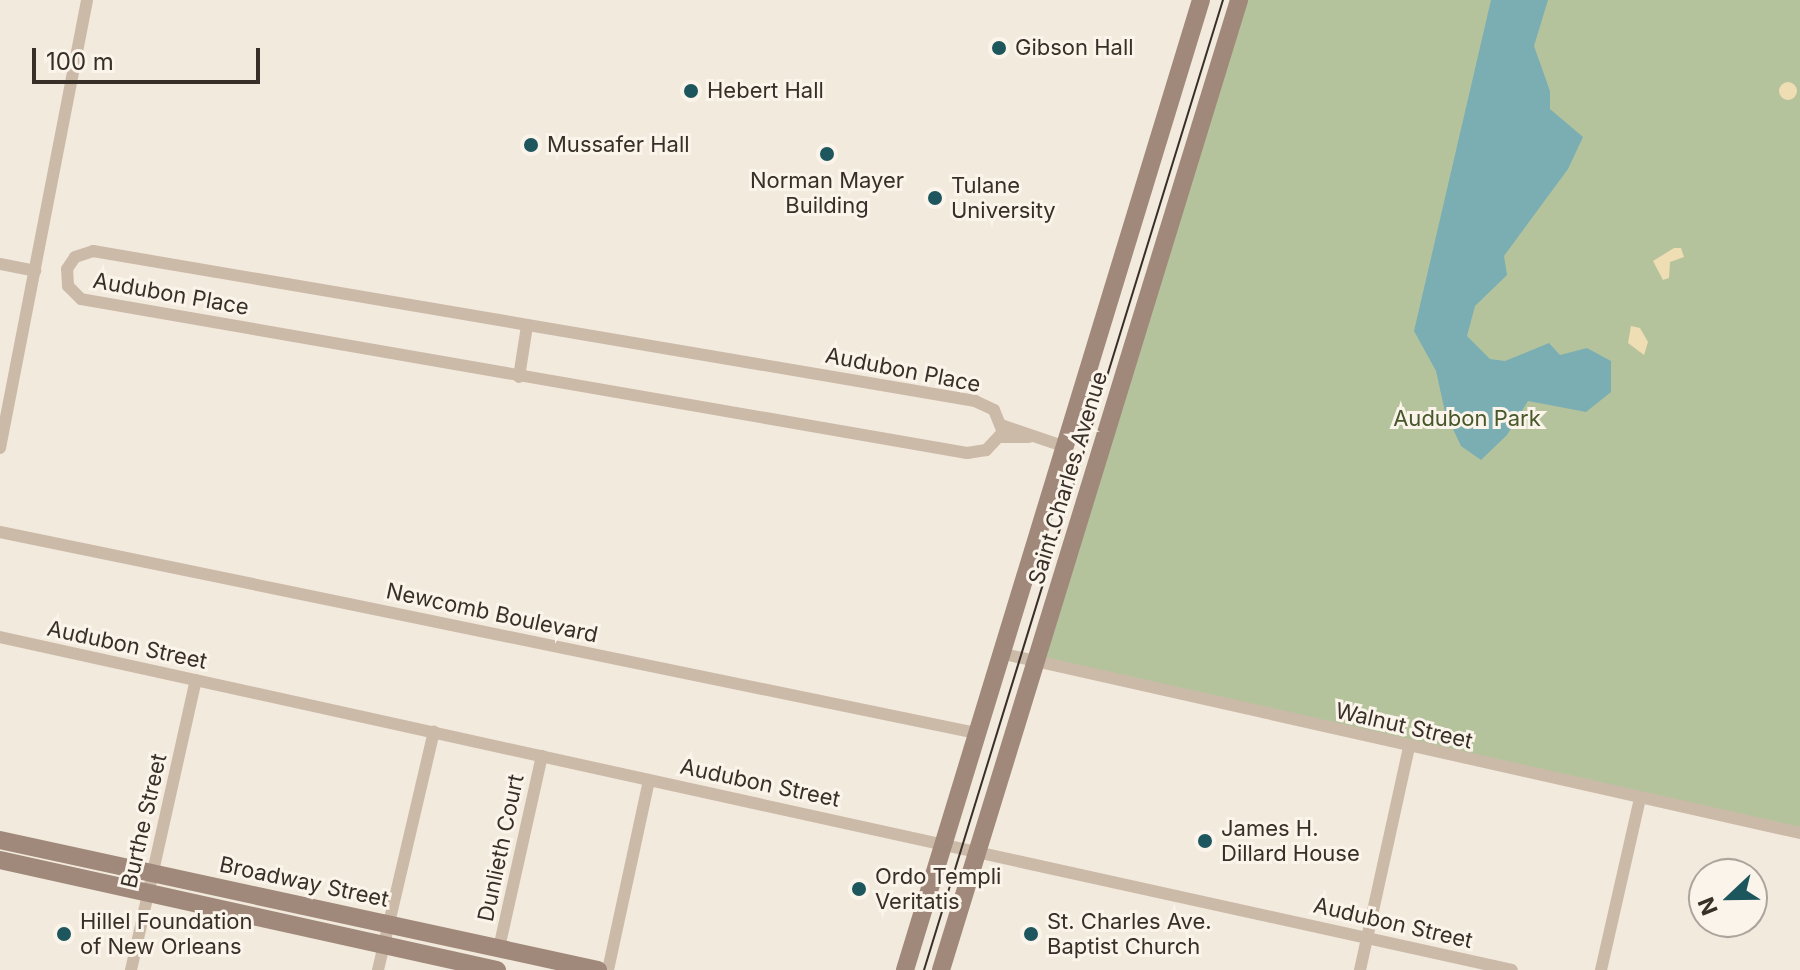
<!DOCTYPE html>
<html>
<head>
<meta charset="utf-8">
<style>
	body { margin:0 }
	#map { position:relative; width:1800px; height:970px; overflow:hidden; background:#f3eade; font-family:Inter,sans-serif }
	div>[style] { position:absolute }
	.green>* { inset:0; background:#b5c39d }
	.sand>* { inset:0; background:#efddb4 }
	.round { border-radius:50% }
	.water>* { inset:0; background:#7baeb2 }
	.street>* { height:12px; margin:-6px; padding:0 6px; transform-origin:6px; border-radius:6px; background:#ccbaa9 }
	.secondary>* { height:18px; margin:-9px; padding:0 9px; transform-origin:9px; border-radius:9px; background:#a0897a }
	.tram>* { height:2px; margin:-1px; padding:0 1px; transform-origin:1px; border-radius:1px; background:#392f29 }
	.dots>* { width:22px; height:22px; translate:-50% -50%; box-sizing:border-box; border:4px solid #fbf4ea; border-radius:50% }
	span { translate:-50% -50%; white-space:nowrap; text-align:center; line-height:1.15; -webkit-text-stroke:6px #fbf4ea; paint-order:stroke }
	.poi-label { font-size:22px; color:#392f29 }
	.left { translate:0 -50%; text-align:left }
	.street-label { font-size:22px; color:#392f29 }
	.park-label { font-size:22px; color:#47582c }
	.north { position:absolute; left:1688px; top:858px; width:80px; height:80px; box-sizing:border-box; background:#fbf4ea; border:2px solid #ada59d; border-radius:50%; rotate:248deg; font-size:22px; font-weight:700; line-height:32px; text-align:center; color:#392f29 }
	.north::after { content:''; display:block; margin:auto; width:28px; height:36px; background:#1d565c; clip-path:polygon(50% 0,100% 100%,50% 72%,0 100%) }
	.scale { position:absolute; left:32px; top:48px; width:228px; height:36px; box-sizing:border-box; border:4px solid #392f29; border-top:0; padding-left:10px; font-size:24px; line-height:28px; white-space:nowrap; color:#392f29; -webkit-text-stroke:6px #fbf4ea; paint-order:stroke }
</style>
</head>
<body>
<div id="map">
	<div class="green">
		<i style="clip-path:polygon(1247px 0,1800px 0,1800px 830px,1045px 661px)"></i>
	</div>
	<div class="sand">
		<i class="round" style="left:1779px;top:82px;width:18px;height:18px"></i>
		<i style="clip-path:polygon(1674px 248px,1681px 248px,1684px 257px,1670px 262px,1669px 278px,1663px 280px,1653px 261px)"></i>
		<i style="clip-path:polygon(1631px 326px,1640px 328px,1648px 342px,1644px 355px,1628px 343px)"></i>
	</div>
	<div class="water">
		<i style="clip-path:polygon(1491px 0,1548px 0,1534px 46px,1550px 91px,1550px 109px,1583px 137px,1568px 169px,1504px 256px,1507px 275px,1475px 306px,1467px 336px,1490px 359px,1505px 361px,1549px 343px,1560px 355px,1587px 348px,1611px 361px,1611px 392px,1586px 412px,1528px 401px,1507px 435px,1481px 460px,1461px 446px,1445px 412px,1436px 371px,1414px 331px)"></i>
	</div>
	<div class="street">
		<i style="left:93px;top:251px;width:895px;rotate:9.65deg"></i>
		<i style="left:975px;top:401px;width:21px;rotate:25deg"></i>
		<i style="left:994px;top:410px;width:24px;rotate:68deg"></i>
		<i style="left:1003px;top:432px;width:25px;rotate:133deg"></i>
		<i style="left:986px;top:450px;width:19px;rotate:171deg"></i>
		<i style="left:967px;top:453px;width:899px;rotate:-170.14deg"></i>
		<i style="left:81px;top:299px;width:18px;rotate:-135deg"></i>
		<i style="left:68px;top:286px;width:17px;rotate:-93deg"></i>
		<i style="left:67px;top:269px;width:14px;rotate:-56deg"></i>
		<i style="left:75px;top:257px;width:19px;rotate:-18deg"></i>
		<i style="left:0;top:264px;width:36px;rotate:11deg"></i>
		<i style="left:519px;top:377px;width:52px;rotate:-81.1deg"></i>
		<i style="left:1001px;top:425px;width:65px;rotate:18.7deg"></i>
		<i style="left:999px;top:437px;width:30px"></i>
		<i style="left:0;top:448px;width:456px;rotate:-79deg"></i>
		<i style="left:0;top:532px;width:996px;rotate:11.64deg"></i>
		<i style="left:0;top:637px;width:1548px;rotate:12.42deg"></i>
		<i style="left:1000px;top:653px;width:820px;rotate:12.68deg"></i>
		<i style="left:499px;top:948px;width:197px;rotate:-77.4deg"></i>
		<i style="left:131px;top:970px;width:297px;rotate:-77.4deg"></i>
		<i style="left:378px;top:970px;width:245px;rotate:-76.8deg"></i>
		<i style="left:608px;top:970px;width:194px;rotate:-77.8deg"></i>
		<i style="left:1360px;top:970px;width:227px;rotate:-77.6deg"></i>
		<i style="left:1601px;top:970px;width:175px;rotate:-77.2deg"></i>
	</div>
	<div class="secondary">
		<i style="left:0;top:840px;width:612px;rotate:12.26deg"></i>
		<i style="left:0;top:860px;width:509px;rotate:12.48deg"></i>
		<i style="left:905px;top:970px;width:1014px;rotate:-73.03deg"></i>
		<i style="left:941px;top:970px;width:1015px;rotate:-72.92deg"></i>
	</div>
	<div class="tram">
		<i style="left:924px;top:970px;width:1015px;rotate:-72.87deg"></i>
	</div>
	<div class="dots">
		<i style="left:999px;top:48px;background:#1d565c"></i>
		<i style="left:691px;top:91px;background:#1d565c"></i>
		<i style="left:531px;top:145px;background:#1d565c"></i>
		<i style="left:827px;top:154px;background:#1d565c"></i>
		<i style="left:935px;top:198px;background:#1d565c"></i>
		<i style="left:1205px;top:841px;background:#1d565c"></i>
		<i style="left:859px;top:889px;background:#1d565c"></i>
		<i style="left:64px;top:934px;background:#1d565c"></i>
		<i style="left:1031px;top:934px;background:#1d565c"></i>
	</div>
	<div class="poi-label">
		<span class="left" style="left:1015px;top:48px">Gibson Hall</span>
		<span class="left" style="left:707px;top:91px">Hebert Hall</span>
		<span class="left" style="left:547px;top:145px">Mussafer Hall</span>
		<span style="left:827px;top:193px">Norman Mayer<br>Building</span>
		<span class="left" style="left:951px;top:198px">Tulane<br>University</span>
		<span class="left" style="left:1221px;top:841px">James H.<br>Dillard House</span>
		<span class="left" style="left:875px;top:889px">Ordo Templi<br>Veritatis</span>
		<span class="left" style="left:80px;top:934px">Hillel Foundation<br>of New Orleans</span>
		<span class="left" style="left:1047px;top:934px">St. Charles Ave.<br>Baptist Church</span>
	</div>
	<div class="street-label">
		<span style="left:171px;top:294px;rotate:10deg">Audubon Place</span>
		<span style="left:903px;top:370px;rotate:11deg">Audubon Place</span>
		<span style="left:1068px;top:478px;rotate:-73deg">Saint Charles Avenue</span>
		<span style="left:492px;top:613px;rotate:12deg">Newcomb Boulevard</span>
		<span style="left:127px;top:645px;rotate:12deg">Audubon Street</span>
		<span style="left:1404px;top:726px;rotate:13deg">Walnut Street</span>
		<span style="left:760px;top:783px;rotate:12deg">Audubon Street</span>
		<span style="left:144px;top:821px;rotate:-77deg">Burthe Street</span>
		<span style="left:501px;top:848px;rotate:-78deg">Dunlieth Court</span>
		<span style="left:304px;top:882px;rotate:12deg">Broadway Street</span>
		<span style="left:1393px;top:923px;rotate:13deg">Audubon Street</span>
	</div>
	<div class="park-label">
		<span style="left:1467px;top:419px">Audubon Park</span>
	</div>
	<div class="north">N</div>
	<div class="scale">100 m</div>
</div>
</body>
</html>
